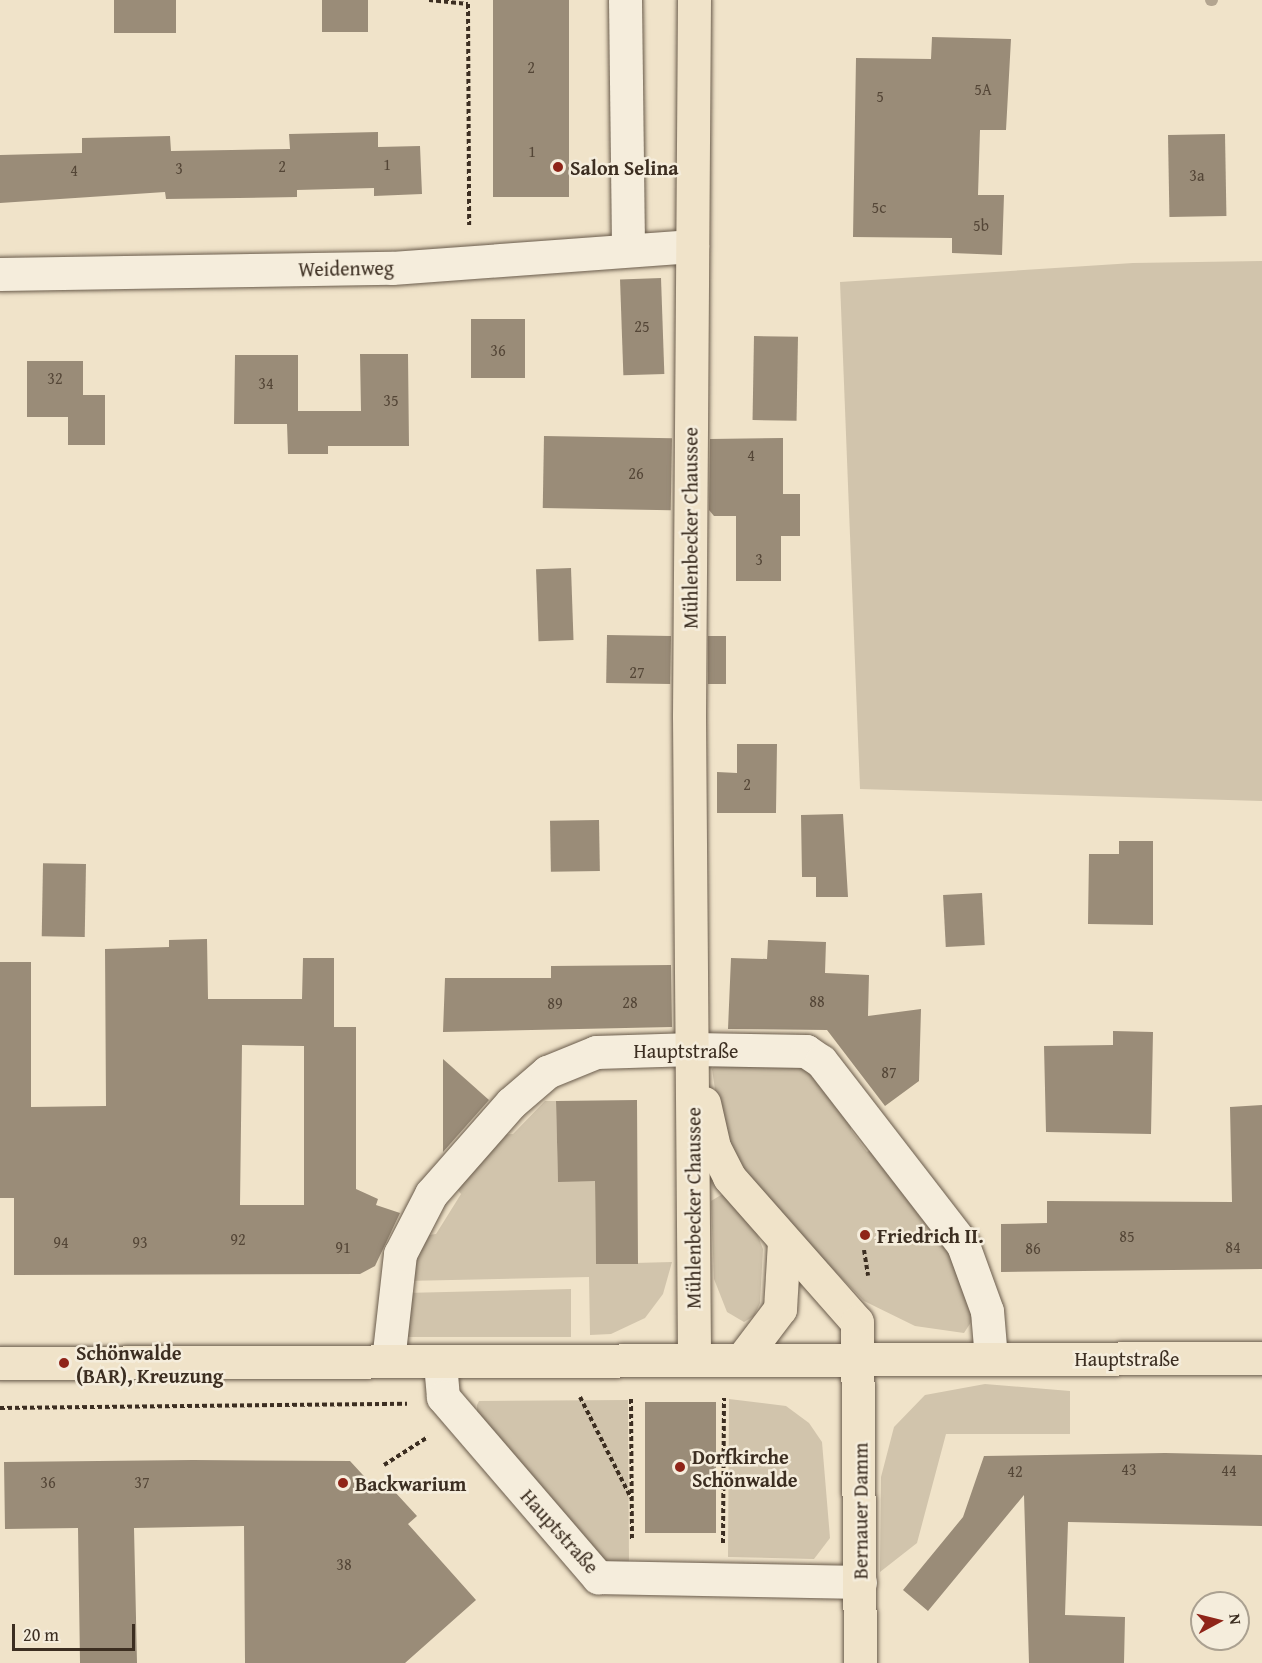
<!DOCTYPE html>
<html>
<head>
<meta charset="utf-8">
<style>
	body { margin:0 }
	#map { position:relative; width:1262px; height:1663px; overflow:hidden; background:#f0e3c9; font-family:"Gentium Book Plus",serif }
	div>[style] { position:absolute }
	.green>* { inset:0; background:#d1c4ac }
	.stream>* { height:12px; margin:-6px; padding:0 6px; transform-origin:6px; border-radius:6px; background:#b3a590 }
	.building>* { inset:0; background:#9a8c78; transform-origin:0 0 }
	.path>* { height:4px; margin-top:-2px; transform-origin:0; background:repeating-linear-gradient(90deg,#3c2e21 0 4.5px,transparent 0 7.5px) }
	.roads { filter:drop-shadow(0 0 2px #695b4b) drop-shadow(0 0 2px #695b4b) }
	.minor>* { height:33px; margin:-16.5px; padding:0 16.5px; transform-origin:16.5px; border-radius:16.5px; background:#f5eddc }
	.major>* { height:33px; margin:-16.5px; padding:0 16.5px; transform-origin:16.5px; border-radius:16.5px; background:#f0e3c9 }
	.dots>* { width:16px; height:16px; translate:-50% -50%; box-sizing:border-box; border:3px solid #f5eddc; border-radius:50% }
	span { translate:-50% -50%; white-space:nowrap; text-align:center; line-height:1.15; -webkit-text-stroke:5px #f5eddc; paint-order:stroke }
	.number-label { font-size:16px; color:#544637 }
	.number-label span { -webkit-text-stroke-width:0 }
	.poi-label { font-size:20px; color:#3c2e21; font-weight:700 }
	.left { translate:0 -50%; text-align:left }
	.street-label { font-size:20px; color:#3c2e21 }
	.north { position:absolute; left:1190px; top:1591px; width:60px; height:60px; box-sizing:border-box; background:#f5eddc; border:2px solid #aba191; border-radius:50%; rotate:83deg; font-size:16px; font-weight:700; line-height:24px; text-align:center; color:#3c2e21 }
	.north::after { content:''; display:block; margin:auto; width:21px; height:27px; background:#8f2418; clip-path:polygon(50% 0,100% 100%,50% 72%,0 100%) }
	.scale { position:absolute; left:12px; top:1624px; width:123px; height:27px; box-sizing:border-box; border:3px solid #3c2e21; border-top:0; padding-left:8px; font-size:18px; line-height:21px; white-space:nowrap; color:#3c2e21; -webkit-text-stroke:4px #f5eddc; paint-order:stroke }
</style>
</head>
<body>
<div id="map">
	<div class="green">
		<i style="clip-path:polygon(1262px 261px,1262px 801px,860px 789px,840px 282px,1133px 263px)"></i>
		<i style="clip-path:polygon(807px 1062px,851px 1111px,851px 1130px,867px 1152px,880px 1144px,956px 1242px,975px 1316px,964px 1333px,915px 1326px,864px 1301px,738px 1172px,722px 1137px,712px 1069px,717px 1063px)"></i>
		<i style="clip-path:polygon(545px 1101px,556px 1101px,558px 1181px,595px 1181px,596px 1264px,672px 1262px,663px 1294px,645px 1318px,611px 1334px,590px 1335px,589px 1277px,405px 1281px,421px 1236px,436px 1234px,461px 1194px,455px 1186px,497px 1135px,513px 1134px)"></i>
		<i style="clip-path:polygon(726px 1192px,754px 1226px,763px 1249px,760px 1303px,754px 1316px,744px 1322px,727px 1312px,714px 1279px,711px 1201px)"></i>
		<i style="clip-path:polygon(571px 1289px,571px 1337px,408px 1337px,403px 1313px,404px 1293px)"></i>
		<i style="clip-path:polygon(985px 1384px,1070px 1391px,1070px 1434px,946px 1434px,917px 1543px,880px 1572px,881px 1477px,894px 1427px,925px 1395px)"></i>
		<i style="clip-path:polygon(729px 1399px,786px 1406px,809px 1423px,822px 1442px,830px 1538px,814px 1559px,728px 1557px)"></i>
		<i style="clip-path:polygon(628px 1400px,629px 1563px,601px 1564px,477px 1413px,477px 1405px,479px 1401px)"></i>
	</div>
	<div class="stream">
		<i style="left:1211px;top:0;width:1px"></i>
	</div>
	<div class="building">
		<i style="left:114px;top:0;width:62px;height:33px"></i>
		<i style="left:322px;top:0;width:46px;height:32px"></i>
		<i style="left:493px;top:0;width:76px;height:197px"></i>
		<i style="clip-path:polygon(932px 37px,1011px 39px,1006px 130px,980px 130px,978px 195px,1004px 195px,1002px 255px,952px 253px,952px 238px,853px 237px,856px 58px,931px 59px)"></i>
		<i style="clip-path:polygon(378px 132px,378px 147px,420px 146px,422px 194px,374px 196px,374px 188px,297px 190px,297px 197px,166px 199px,165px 192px,0 203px,0 155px,82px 153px,82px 138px,170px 136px,171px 151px,232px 150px,290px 149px,289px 134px)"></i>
		<i style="left:1225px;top:134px;width:82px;height:57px;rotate:89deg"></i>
		<i style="left:661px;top:278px;width:96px;height:41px;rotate:88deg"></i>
		<i style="left:471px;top:319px;width:54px;height:59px"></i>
		<i style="left:754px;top:336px;width:44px;height:84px;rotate:1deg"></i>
		<i style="clip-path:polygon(360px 354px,408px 354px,409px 446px,328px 446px,328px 454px,288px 454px,287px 424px,234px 424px,235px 355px,298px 355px,298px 411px,361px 411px)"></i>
		<i style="clip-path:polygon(27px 361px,83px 361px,83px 395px,105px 395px,105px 445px,68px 445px,68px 417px,27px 417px)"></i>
		<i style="left:544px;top:436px;width:128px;height:72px;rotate:1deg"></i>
		<i style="clip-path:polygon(783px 438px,783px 494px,800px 494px,800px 536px,781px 536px,781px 581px,736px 581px,736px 516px,714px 516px,709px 510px,710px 439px)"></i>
		<i style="left:571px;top:568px;width:72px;height:35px;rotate:88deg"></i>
		<i style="left:671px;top:636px;width:48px;height:64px;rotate:91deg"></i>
		<i style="left:708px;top:636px;width:18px;height:48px"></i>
		<i style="clip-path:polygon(737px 744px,777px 744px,776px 813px,717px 813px,717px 772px,737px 773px)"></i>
		<i style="clip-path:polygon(843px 814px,848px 897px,816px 897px,816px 877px,802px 877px,801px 815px)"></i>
		<i style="left:599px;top:820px;width:51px;height:49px;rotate:89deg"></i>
		<i style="clip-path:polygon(1119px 841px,1153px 841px,1153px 925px,1088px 924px,1089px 854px,1119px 854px)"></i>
		<i style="left:86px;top:864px;width:73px;height:43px;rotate:91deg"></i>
		<i style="left:982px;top:893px;width:52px;height:39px;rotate:87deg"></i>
		<i style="clip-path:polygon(evenodd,207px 939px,208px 999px,302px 999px,303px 958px,334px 958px,334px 1027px,356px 1027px,356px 1189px,378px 1199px,376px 1205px,400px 1213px,375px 1266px,360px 1274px,14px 1275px,14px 1198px,0 1198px,0 962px,31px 962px,31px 1107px,106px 1106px,105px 949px,169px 947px,169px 940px,207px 939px,242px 1045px,304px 1046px,304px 1205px,240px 1205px,242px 1045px)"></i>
		<i style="clip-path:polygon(768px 940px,826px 942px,825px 973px,869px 975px,868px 1016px,921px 1009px,919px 1081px,885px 1106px,827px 1030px,728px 1029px,731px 958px,767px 959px)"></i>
		<i style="clip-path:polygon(671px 965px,672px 1027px,443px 1032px,445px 978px,551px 978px,551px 966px)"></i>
		<i style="clip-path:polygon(1113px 1031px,1153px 1032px,1151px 1134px,1046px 1132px,1044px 1046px,1113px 1045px)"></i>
		<i style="clip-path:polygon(443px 1059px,489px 1100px,443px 1152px)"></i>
		<i style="clip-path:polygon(637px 1100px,638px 1264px,596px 1264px,595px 1181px,558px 1182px,556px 1101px)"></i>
		<i style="clip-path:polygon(1262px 1105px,1262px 1269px,1001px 1272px,1001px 1224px,1047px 1223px,1047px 1201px,1232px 1202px,1230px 1107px)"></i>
		<i style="left:645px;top:1402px;width:71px;height:131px"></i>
		<i style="clip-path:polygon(1165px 1453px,1262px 1455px,1262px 1526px,1068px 1522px,1065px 1615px,1125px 1617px,1124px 1663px,1029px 1663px,1024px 1495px,928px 1611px,903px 1590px,963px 1517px,984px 1456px)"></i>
		<i style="clip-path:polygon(193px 1460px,350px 1461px,374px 1487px,383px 1479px,417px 1516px,408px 1524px,476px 1600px,405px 1663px,245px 1663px,244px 1526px,134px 1528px,137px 1663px,80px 1663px,78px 1528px,5px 1529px,4px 1462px)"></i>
	</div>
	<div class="path">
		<i style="left:429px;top:0;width:39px;rotate:6deg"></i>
		<i style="left:468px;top:4px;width:221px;rotate:89.7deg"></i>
		<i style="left:864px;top:1250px;width:26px;rotate:81deg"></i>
		<i style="left:580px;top:1397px;width:113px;rotate:63.2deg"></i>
		<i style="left:631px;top:1399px;width:142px;rotate:89.6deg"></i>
		<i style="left:0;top:1408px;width:407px;rotate:-0.6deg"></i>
		<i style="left:384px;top:1465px;width:52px;rotate:-32.5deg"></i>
		<i style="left:723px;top:1543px;width:145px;rotate:-89.6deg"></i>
	</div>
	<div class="roads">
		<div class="minor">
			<i style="left:625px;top:0;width:248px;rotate:89.3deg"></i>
			<i style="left:0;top:274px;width:392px;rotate:-0.9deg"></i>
			<i style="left:392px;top:268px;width:301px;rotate:-4.2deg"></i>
			<i style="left:388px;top:1361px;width:108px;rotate:-83.6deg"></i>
			<i style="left:400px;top:1254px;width:68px;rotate:-62.7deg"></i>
			<i style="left:431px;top:1194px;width:121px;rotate:-48.7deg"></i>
			<i style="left:511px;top:1103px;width:48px;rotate:-40.7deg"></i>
			<i style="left:547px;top:1072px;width:53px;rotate:-22.2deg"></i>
			<i style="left:596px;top:1052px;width:97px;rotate:-1.8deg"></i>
			<i style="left:693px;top:1049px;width:113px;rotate:1deg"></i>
			<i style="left:806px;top:1051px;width:18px;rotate:34deg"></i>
			<i style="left:821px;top:1061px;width:232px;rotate:52.3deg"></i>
			<i style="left:963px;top:1245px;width:70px;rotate:70deg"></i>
			<i style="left:987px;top:1311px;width:48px;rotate:85.2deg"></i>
			<i style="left:440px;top:1363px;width:34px;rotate:85deg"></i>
			<i style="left:443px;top:1397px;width:238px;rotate:49.3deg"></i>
			<i style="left:598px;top:1577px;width:262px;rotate:1.1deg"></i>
		</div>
		<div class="major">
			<i style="left:694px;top:0;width:716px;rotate:90.4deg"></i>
			<i style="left:689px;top:716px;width:643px;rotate:89.55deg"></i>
			<i style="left:704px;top:1103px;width:45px;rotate:77.2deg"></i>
			<i style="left:714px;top:1147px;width:34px;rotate:63deg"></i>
			<i style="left:729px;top:1177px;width:193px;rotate:48.6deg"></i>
			<i style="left:857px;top:1322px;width:341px;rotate:89.5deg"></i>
			<i style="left:742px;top:1359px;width:63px;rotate:-52.8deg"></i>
			<i style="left:780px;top:1309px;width:68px;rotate:-86.6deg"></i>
			<i style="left:0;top:1363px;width:1262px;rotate:-0.23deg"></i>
		</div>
	</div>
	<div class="dots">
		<i style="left:558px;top:167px;background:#8f2418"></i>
		<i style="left:865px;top:1235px;background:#8f2418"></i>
		<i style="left:64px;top:1363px;background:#8f2418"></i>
		<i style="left:680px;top:1467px;background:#8f2418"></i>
		<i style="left:343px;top:1483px;background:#8f2418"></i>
	</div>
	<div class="number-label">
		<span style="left:531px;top:67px">2</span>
		<span style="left:983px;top:89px">5A</span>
		<span style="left:880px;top:96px">5</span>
		<span style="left:532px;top:151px">1</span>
		<span style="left:387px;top:164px">1</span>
		<span style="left:282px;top:166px">2</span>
		<span style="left:179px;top:168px">3</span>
		<span style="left:74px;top:170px">4</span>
		<span style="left:1197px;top:175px">3a</span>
		<span style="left:879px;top:207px">5c</span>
		<span style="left:981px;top:225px">5b</span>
		<span style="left:642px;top:326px">25</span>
		<span style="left:498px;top:350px">36</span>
		<span style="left:55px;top:378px">32</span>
		<span style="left:266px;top:383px">34</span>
		<span style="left:391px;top:400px">35</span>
		<span style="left:751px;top:455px">4</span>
		<span style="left:636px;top:473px">26</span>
		<span style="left:759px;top:559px">3</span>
		<span style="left:637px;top:672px">27</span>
		<span style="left:747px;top:784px">2</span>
		<span style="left:817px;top:1001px">88</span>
		<span style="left:630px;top:1002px">28</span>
		<span style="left:555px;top:1003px">89</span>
		<span style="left:889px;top:1072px">87</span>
		<span style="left:1127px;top:1236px">85</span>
		<span style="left:238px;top:1239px">92</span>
		<span style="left:61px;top:1242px">94</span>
		<span style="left:140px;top:1242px">93</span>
		<span style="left:343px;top:1247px">91</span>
		<span style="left:1233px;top:1247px">84</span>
		<span style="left:1033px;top:1248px">86</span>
		<span style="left:1129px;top:1469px">43</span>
		<span style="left:1229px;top:1470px">44</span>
		<span style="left:1015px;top:1471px">42</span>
		<span style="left:48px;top:1482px">36</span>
		<span style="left:142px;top:1482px">37</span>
		<span style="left:344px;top:1564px">38</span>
	</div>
	<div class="poi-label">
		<span class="left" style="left:570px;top:167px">Salon Selina</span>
		<span class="left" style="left:877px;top:1235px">Friedrich II.</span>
		<span class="left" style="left:76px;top:1364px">Schönwalde<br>(BAR), Kreuzung</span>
		<span class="left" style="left:692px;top:1468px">Dorfkirche<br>Schönwalde</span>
		<span class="left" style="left:355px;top:1483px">Backwarium</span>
	</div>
	<div class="street-label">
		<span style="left:346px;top:268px;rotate:-1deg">Weidenweg</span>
		<span style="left:690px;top:528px;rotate:-90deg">Mühlenbecker Chaussee</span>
		<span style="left:686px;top:1050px">Hauptstraße</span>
		<span style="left:693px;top:1208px;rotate:-90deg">Mühlenbecker Chaussee</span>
		<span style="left:1127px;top:1358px">Hauptstraße</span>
		<span style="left:860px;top:1511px;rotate:-90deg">Bernauer Damm</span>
		<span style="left:560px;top:1531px;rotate:48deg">Hauptstraße</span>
	</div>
	<div class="north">N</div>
	<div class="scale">20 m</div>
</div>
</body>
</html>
